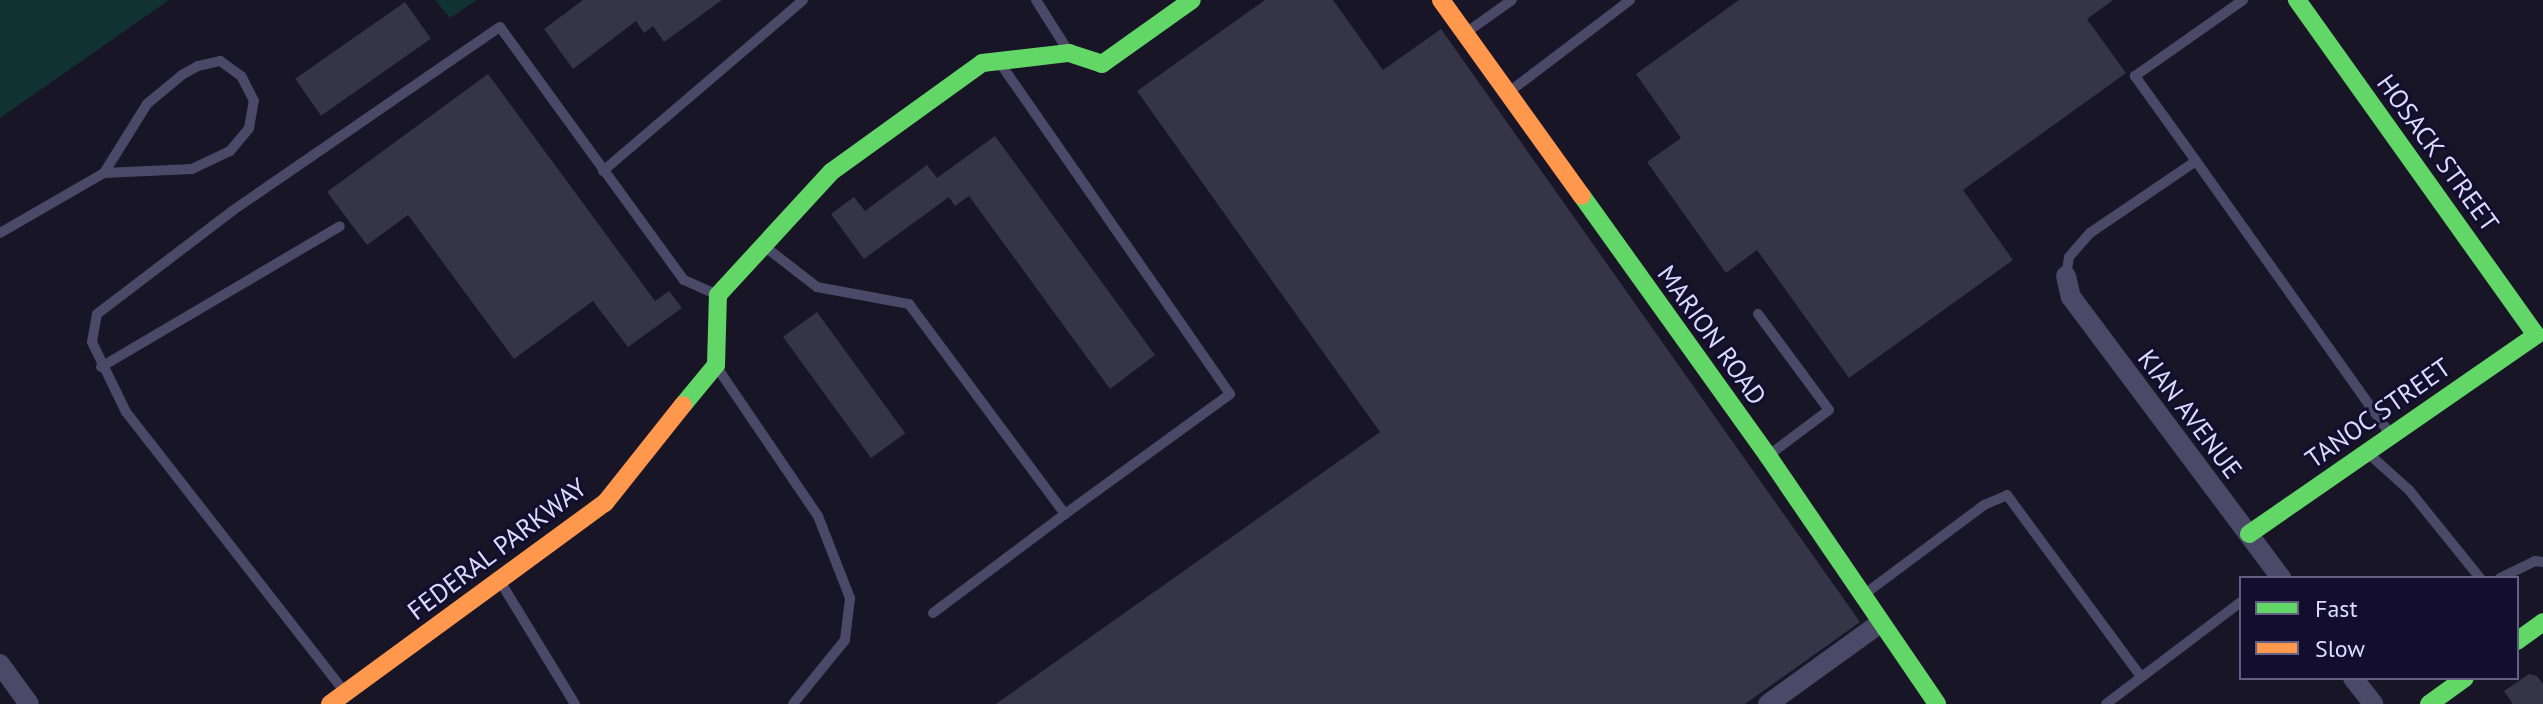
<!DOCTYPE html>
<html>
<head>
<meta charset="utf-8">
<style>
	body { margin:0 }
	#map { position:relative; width:2543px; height:704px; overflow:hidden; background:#181526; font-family:"PT Sans",sans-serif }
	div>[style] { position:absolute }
	.green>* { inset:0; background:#113233 }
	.building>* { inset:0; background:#363447; transform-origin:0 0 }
	.lane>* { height:10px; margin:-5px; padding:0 5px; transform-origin:5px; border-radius:5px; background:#4a4967 }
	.street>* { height:20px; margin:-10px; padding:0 10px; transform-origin:10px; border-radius:10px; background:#4a4967 }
	.fast>* { height:18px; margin:-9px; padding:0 9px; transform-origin:9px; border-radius:9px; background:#63d668 }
	.slow>* { height:18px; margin:-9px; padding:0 9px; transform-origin:9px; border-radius:9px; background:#ff974d }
	span { translate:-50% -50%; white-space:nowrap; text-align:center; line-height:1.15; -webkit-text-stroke:6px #130e2d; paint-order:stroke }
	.street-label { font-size:26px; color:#dddaff }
	.legend { position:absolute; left:2239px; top:576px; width:280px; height:104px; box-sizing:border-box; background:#130e2d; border:2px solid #646081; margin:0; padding:10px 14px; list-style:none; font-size:24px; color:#dddaff }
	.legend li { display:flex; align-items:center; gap:16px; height:40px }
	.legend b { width:40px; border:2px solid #646081 }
</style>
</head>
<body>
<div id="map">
	<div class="green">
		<i style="clip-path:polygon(0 0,169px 0,0 118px)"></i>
		<i style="clip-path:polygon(435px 0,477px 0,450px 18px)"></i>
	</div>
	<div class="building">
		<i style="clip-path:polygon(583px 0,722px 0,664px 42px,653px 26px,644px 33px,636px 21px,573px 69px,544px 29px)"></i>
		<i style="clip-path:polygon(1265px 0,1333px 0,1383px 70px,1441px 29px,1860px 622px,1745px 704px,996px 704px,1380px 432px,1137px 91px)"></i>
		<i style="clip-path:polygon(1739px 0,2113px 0,2087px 19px,2126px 73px,1963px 190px,2013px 260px,1849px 378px,1757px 250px,1726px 273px,1647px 162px,1681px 138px,1636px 74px)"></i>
		<i style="left:405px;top:2px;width:45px;height:134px;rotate:55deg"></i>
		<i style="clip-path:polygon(488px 74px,655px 301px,669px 291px,682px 308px,628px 347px,593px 301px,514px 359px,408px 215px,367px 245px,327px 192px)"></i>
		<i style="clip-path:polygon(995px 136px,1155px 355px,1110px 389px,969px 196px,955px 206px,949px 197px,864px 259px,831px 214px,854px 197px,865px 211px,927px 165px,937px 178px)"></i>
		<i style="left:817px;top:312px;width:150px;height:42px;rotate:54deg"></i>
		<i style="clip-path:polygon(2529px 674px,2537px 676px,2543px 684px,2543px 704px,2513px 704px,2504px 691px)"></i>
	</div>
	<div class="lane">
		<i style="left:1036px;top:0;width:58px;rotate:57.7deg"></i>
		<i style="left:1467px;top:32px;width:55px;rotate:-35.4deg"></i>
		<i style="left:1509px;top:92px;width:152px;rotate:-37.2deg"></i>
		<i style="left:2196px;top:161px;width:334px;rotate:54.6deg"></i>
		<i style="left:603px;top:171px;width:263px;rotate:-40.5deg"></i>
		<i style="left:0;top:233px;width:120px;rotate:-30deg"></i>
		<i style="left:104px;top:173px;width:88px;rotate:-2.6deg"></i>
		<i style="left:192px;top:169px;width:42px;rotate:-25.3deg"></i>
		<i style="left:230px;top:151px;width:30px;rotate:-50deg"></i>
		<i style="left:249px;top:128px;width:27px;rotate:-80deg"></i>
		<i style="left:254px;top:101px;width:28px;rotate:-117deg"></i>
		<i style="left:241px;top:76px;width:26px;rotate:-144deg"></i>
		<i style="left:220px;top:61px;width:23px;rotate:167deg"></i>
		<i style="left:198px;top:66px;width:18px;rotate:151deg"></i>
		<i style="left:182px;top:75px;width:45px;rotate:140.4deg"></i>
		<i style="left:147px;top:104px;width:81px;rotate:121.9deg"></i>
		<i style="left:764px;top:246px;width:67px;rotate:37.7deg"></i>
		<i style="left:817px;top:287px;width:94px;rotate:10.5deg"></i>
		<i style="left:909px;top:304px;width:262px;rotate:53.4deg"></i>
		<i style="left:1065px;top:514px;width:204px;rotate:-36deg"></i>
		<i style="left:1230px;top:394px;width:402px;rotate:-124.8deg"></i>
		<i style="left:2066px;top:276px;width:19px;rotate:-81deg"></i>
		<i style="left:2069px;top:257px;width:32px;rotate:-49deg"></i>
		<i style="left:2090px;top:233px;width:128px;rotate:-34.2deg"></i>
		<i style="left:2196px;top:161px;width:105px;rotate:-125.7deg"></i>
		<i style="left:2135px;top:76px;width:132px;rotate:-35.1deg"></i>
		<i style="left:1758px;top:314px;width:119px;rotate:53.5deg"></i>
		<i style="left:1829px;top:410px;width:75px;rotate:143.1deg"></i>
		<i style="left:716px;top:366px;width:181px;rotate:55.8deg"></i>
		<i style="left:818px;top:516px;width:88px;rotate:68.7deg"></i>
		<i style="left:850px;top:598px;width:42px;rotate:96.8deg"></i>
		<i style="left:845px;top:640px;width:82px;rotate:129.1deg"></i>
		<i style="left:101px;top:367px;width:277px;rotate:-30.5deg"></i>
		<i style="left:2370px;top:455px;width:52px;rotate:41.9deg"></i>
		<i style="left:2409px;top:490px;width:113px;rotate:51.1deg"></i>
		<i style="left:2500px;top:578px;width:39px;rotate:-26deg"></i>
		<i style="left:2535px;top:561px;width:8px;rotate:7deg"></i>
		<i style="left:501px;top:583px;width:142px;rotate:58.6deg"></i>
		<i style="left:1866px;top:593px;width:147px;rotate:-36.7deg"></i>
		<i style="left:1984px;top:505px;width:25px;rotate:-23deg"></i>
		<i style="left:2007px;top:495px;width:226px;rotate:53.6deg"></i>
		<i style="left:933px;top:613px;width:165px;rotate:-36.9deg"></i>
		<i style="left:344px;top:691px;width:354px;rotate:-128deg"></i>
		<i style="left:126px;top:412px;width:78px;rotate:-115.9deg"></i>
		<i style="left:92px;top:342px;width:28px;rotate:-80deg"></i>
		<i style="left:97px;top:314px;width:170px;rotate:-37.3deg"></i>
		<i style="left:232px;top:211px;width:325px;rotate:-34.5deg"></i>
		<i style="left:500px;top:27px;width:313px;rotate:54deg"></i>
		<i style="left:684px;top:280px;width:36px;rotate:24deg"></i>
		<i style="left:2106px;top:704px;width:169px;rotate:-37.1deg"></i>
	</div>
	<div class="street">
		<i style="left:2066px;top:276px;width:22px;rotate:77deg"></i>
		<i style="left:2071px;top:297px;width:351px;rotate:53.2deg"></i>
		<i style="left:0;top:664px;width:49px;rotate:54.1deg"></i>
		<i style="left:2353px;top:678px;width:33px;rotate:52deg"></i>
		<i style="left:1768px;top:704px;width:137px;rotate:-35.8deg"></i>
	</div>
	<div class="fast">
		<i style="left:1582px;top:196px;width:320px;rotate:54.4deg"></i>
		<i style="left:1768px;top:456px;width:300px;rotate:55.7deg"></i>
		<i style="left:683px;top:405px;width:52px;rotate:-50.5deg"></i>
		<i style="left:716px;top:365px;width:70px;rotate:-88.4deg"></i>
		<i style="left:718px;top:295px;width:167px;rotate:-47.4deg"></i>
		<i style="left:831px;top:172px;width:186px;rotate:-35.8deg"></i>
		<i style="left:982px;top:63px;width:88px;rotate:-6.6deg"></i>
		<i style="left:1069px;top:53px;width:35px;rotate:18deg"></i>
		<i style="left:1102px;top:64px;width:110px;rotate:-35.4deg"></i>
		<i style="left:2249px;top:534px;width:349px;rotate:-34.7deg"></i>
		<i style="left:2536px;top:335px;width:412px;rotate:-125.5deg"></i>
		<i style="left:2517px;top:641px;width:32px;rotate:-36deg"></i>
		<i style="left:2429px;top:704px;width:44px;rotate:-35.8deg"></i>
	</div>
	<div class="slow">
		<i style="left:1441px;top:0;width:241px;rotate:54.3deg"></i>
		<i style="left:330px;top:704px;width:341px;rotate:-36.2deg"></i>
		<i style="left:605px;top:503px;width:125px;rotate:-51.5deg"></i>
	</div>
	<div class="street-label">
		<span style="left:2438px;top:153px;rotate:54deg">HOSACK STREET</span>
		<span style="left:1712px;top:335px;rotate:54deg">MARION ROAD</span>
		<span style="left:2378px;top:413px;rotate:-35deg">TANOC STREET</span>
		<span style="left:2190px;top:414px;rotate:53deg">KIAN AVENUE</span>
		<span style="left:497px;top:549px;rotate:-37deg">FEDERAL PARKWAY</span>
	</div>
	<ul class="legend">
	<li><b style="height:10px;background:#63d668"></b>Fast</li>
	<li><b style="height:10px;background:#ff974d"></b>Slow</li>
	</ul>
</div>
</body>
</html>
